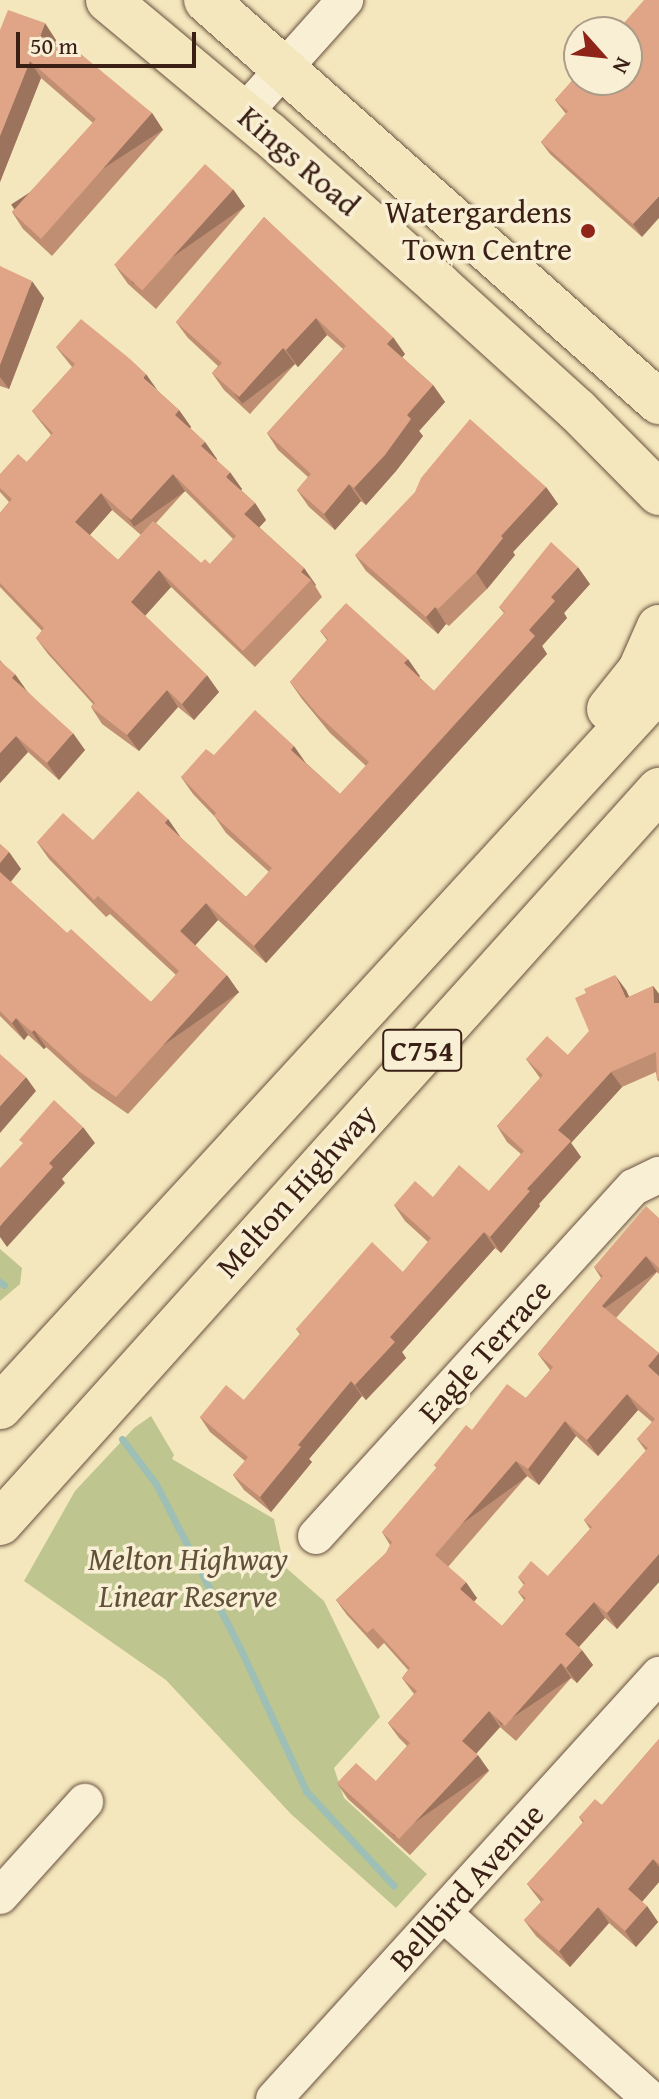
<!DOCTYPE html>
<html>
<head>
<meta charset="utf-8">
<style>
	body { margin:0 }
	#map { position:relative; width:659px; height:2099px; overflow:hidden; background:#f5e7bd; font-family:"Gentium Book Plus",serif }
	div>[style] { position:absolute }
	.green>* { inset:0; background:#bec58f }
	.stream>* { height:7px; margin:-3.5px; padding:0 3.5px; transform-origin:3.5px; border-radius:3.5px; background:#9dbfb6 }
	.roads { filter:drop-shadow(0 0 2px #69513f) drop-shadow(0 0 2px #69513f) }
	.minor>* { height:36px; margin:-18px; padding:0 18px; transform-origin:18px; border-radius:18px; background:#f8efd4 }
	.major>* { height:44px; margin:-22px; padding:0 22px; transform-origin:22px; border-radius:22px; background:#f5e7bd }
	.highway>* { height:44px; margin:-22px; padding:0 22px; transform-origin:22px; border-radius:22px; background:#f5e7bd }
	.wall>* { inset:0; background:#c08e73 }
	.shaded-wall>* { inset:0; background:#9c745e; transform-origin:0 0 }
	.building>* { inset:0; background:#dfa586; transform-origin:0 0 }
	.dots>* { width:22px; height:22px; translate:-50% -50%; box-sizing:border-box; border:4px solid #f8efd4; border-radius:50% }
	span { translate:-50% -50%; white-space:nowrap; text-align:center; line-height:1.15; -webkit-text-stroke:7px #f8efd4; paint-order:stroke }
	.shield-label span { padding:2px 6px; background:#f8efd4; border:2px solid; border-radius:6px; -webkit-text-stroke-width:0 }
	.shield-label { font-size:30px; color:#3a1f15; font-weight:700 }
	.street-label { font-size:32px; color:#3a1f15 }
	.poi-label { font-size:32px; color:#3a1f15 }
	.right { translate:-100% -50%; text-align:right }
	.park-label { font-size:32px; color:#62513a; font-style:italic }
	.north { position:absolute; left:563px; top:16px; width:80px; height:80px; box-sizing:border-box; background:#f8efd4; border:2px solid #ac9c88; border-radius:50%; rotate:117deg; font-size:22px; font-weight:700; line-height:32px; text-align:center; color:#3a1f15 }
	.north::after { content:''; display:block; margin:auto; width:28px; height:36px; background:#8f2418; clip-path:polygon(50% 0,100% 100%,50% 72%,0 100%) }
	.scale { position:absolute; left:16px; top:32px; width:180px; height:36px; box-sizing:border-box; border:4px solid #3a1f15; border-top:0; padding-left:10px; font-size:24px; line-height:28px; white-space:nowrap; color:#3a1f15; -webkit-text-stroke:6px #f8efd4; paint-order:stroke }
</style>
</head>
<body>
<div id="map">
	<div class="green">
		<i style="clip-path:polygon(0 1249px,22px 1268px,20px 1284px,0 1301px)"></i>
		<i style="clip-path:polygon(151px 1416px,174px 1455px,172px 1459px,274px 1519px,284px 1566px,324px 1601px,380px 1717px,334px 1768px,344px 1798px,427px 1874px,396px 1908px,291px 1814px,166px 1680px,24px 1581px,75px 1491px,134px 1428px)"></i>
	</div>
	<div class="stream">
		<i style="left:0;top:1282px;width:5px;rotate:37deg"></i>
		<i style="left:122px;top:1439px;width:56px;rotate:52.9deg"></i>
		<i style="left:156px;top:1484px;width:184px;rotate:62.9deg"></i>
		<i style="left:240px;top:1648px;width:157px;rotate:65.2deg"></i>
		<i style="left:306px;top:1791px;width:129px;rotate:47.2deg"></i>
	</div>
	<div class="roads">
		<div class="minor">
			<i style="left:244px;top:113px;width:152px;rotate:-48.2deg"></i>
			<i style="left:316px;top:1536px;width:472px;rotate:-47.7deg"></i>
			<i style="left:634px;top:1187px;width:28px;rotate:-26deg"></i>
			<i style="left:0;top:1896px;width:127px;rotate:-47.9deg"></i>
			<i style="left:443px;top:1913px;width:278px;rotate:41.9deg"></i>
			<i style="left:274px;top:2099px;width:573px;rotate:-47.76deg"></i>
		</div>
		<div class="major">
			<i style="left:108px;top:0;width:209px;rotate:39.8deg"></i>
			<i style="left:269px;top:134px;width:227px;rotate:41.6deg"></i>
			<i style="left:439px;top:285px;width:186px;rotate:42.2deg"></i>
			<i style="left:577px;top:410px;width:117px;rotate:45.3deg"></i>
			<i style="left:206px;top:0;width:606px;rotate:41.59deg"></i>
		</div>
		<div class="highway">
			<i style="left:609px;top:709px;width:50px;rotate:-51.5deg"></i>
			<i style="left:640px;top:670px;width:47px;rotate:-66.2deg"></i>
			<i style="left:0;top:1407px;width:975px;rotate:-47.45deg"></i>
			<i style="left:0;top:1523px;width:986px;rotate:-48.04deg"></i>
		</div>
	</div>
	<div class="wall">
		<i style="clip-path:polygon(0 30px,56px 40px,55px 42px,152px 113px,163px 130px,52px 256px,23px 229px,12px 212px,93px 123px,41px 78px,0 182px)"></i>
		<i style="clip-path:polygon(579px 73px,642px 237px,550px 154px,541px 142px,566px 114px,555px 100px)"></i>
		<i style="clip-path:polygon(245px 206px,156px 309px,128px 284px,116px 267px)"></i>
		<i style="clip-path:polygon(264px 217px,405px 354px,402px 357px,433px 385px,445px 402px,419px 431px,423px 436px,396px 471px,366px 505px,361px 501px,335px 530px,309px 507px,297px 490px,308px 477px,278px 450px,267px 433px,343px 349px,327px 335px,298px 367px,295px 364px,250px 414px,224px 390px,212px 373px,218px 366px,188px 338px,176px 322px)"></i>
		<i style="clip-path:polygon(0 266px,44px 298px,9px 389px,0 386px)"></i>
		<i style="clip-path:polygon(evenodd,56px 347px,158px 391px,179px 410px,191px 427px,190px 428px,205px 442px,217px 459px,216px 460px,242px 489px,241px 490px,255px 503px,266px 520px,259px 527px,304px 568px,322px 597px,255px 667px,171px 587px,145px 616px,219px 692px,194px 720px,178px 707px,139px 751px,102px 724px,91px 707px,93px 704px,48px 654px,36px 638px,42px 631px,0 587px,0 513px,9px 502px,0 492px,0 474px,27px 462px,51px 435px,32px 411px,72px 367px,56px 347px,185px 491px,233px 539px,210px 564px,201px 563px,156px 523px,185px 491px,56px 347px,112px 510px,141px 535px,118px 560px,90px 535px,112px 510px)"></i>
		<i style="clip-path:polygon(546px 487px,558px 504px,513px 552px,515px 555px,487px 589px,449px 626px,446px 624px,438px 634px,366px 571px,355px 555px)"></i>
		<i style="clip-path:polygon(590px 584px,564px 613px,567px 618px,542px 646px,547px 654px,266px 963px,218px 920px,195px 945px,239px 992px,128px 1114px,92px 1089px,46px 1047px,44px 1049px,28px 1035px,24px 1040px,0 1016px,0 844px,9px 852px,21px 869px,11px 882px,67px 933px,151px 1002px,176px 975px,110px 914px,106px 917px,49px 859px,37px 842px,93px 840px,168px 819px,180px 837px,246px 897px,269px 872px,226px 833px,215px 817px,193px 794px,181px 777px,214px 755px,306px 763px,340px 794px,366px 766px,330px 733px,302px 699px,290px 682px,327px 640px,320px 631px,420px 676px,419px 677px,434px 691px,504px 613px,499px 607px)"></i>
		<i style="clip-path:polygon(0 660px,26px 690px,85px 750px,59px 780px,28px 752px,0 783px)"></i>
		<i style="clip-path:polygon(653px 986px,659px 994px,659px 1082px,657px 1079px,656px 1072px,622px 1087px,571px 1143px,581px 1157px,539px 1204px,540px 1206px,501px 1253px,495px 1248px,402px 1352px,406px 1358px,366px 1400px,362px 1396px,309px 1459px,312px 1462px,271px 1512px,244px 1490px,233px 1475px,245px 1461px,210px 1432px,200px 1417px,244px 1400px,300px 1334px,296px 1329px,403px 1272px,428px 1242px,405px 1221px,394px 1205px,433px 1197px,489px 1191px,521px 1154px,507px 1142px,497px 1126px,540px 1078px,526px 1059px,568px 1055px,626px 990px,629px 997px)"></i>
		<i style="clip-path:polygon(evenodd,659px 1218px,659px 1274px,657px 1272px,616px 1318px,659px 1353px,659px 1582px,617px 1629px,605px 1618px,579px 1647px,593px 1665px,577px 1683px,571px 1678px,516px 1741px,500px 1727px,476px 1754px,489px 1771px,410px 1855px,348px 1799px,337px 1783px,376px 1781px,407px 1746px,399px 1738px,388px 1723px,414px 1694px,402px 1678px,408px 1670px,384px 1643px,378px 1649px,347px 1615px,336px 1600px,386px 1553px,390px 1545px,382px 1532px,437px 1468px,434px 1465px,472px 1430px,526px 1398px,550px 1370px,538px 1354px,601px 1278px,594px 1267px,659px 1218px,638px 1410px,652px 1422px,637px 1439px,646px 1451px,584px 1520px,590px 1529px,548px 1576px,518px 1577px,524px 1585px,518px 1592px,524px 1600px,502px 1626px,474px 1602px,477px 1598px,448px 1567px,527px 1476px,539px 1485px,576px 1436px,598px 1456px,638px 1410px)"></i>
		<i style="clip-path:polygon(659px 1739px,659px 1882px,642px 1902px,647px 1906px,658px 1922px,636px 1947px,609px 1923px,570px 1967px,536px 1936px,524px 1920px,541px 1902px,527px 1884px,583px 1823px,579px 1817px,602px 1805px)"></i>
	</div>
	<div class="shaded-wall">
		<i style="clip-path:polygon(45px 23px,56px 40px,51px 53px,40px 36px)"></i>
		<i style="clip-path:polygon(30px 61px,41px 78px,0 182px,0 136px)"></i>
		<i style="left:152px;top:113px;width:20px;height:168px;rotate:57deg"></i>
		<i style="left:233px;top:189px;width:21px;height:136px;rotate:55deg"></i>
		<i style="clip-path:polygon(659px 196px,659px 218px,642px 237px,633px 224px)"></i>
		<i style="clip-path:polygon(32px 281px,44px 298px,9px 389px,0 377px,0 365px)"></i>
		<i style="clip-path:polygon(316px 318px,327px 335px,298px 367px,286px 350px)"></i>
		<i style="clip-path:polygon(393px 337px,405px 354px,399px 361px,387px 344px)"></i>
		<i style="left:283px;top:348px;width:20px;height:66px;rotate:53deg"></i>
		<i style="clip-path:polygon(146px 374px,158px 391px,143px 378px)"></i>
		<i style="clip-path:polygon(433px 385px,445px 402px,419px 431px,423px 436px,396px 471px,366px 505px,354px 488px,407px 415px)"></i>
		<i style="clip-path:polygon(179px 410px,191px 427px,186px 432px,175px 415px)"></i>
		<i style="left:205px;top:442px;width:21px;height:6px;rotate:55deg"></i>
		<i style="clip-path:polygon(230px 472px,242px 489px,237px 494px,226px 477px)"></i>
		<i style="left:173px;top:474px;width:21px;height:62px;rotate:55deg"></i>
		<i style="clip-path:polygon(349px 484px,361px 501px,335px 530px,324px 514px)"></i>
		<i style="clip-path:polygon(546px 487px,558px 504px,513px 552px,515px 555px,487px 589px,476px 572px,501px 536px)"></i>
		<i style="clip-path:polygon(101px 493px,112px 510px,87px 538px,75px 522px)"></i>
		<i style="clip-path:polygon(255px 503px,266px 520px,256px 531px,244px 514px)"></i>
		<i style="clip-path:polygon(578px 567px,590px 584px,564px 613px,567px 618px,542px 646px,547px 654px,266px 963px,254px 946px,529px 630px,551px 597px)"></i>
		<i style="clip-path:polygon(304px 568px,316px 585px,315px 586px,311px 580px,301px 572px)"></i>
		<i style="clip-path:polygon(159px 570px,171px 587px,142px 619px,131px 602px)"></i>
		<i style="clip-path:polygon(435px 607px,446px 624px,438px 634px,426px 617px)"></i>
		<i style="left:408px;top:659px;width:21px;height:6px;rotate:55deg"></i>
		<i style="clip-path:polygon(15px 674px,27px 691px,12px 678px)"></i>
		<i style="clip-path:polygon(207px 675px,219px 692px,194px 720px,182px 704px)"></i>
		<i style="clip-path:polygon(167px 690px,178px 707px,139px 751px,127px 735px)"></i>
		<i style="clip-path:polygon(73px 733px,85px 750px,59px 780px,47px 763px)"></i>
		<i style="clip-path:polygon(16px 736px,28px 752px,0 783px,0 753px)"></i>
		<i style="left:294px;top:746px;width:21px;height:5px;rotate:55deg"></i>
		<i style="left:168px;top:819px;width:21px;height:5px;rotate:55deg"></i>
		<i style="clip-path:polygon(9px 852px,21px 869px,7px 885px,0 874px,0 863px)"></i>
		<i style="clip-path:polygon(206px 903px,218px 920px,192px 949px,180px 931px)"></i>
		<i style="left:227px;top:975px;width:21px;height:165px;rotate:55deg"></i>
		<i style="clip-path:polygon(615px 975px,626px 990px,637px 1014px,626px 998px)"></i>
		<i style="clip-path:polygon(653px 986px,659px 994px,659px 1010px,654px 1003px)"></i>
		<i style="clip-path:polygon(16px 1018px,28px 1035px,24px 1040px,12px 1023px)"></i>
		<i style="left:34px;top:1030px;width:21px;height:3px;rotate:55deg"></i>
		<i style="clip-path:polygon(611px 1072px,622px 1087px,571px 1143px,581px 1157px,539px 1204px,540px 1206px,501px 1253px,490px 1237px,527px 1189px,558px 1130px)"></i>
		<i style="clip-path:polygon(26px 1077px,36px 1091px,0 1133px,0 1106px)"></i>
		<i style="clip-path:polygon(83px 1127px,95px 1143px,62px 1179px,65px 1183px,7px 1247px,0 1237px,0 1226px,49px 1163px)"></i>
		<i style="clip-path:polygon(484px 1232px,495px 1248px,402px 1352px,406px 1358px,366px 1400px,355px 1385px,390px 1337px)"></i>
		<i style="left:646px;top:1256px;width:19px;height:67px;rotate:55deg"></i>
		<i style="clip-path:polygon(659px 1353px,659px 1382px,648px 1366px)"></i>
		<i style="clip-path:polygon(351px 1381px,362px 1396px,309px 1459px,312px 1462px,271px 1512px,260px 1497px,298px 1445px)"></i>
		<i style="clip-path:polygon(627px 1394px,638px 1410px,598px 1456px,587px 1440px)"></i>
		<i style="clip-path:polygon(565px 1421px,576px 1436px,539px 1485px,528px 1469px)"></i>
		<i style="left:516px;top:1461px;width:19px;height:124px;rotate:54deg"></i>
		<i style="clip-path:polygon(659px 1554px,659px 1582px,617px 1629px,607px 1613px)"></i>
		<i style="clip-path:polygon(466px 1582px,477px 1598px,471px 1605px,460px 1589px)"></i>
		<i style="clip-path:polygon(594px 1602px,605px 1618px,576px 1650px,565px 1634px)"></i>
		<i style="clip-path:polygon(582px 1650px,593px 1665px,577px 1683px,566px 1668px)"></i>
		<i style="left:561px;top:1663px;width:18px;height:84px;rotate:56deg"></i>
		<i style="clip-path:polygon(489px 1711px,500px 1727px,473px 1757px,462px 1741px)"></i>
		<i style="left:478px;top:1755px;width:19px;height:115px;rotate:55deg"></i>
		<i style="clip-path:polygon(653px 1859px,659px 1867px,659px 1882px,639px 1905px,628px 1889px)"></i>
		<i style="clip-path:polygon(647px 1906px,658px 1922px,636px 1947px,625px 1931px)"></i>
		<i style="clip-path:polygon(598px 1907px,609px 1923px,570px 1967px,559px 1951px)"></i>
	</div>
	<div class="building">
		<i style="clip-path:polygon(644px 0,659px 0,659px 196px,633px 224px,541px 142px,568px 111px,555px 100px,579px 73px,579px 80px,627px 80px,627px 32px,616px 32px)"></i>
		<i style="clip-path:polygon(8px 10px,45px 23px,40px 36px,76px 50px,152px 113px,41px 239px,12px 212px,96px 119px,30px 61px,0 136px,0 30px)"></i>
		<i style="left:205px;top:164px;width:38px;height:136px;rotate:42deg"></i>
		<i style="clip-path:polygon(264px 217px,393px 337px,387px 344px,433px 385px,407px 415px,411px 419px,385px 455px,354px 488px,349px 484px,324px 514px,297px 490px,311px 474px,267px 433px,346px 346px,316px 318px,286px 350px,283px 348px,239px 397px,212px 373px,222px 363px,176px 322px)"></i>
		<i style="clip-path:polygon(0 266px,32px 281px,0 365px)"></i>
		<i style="clip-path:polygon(evenodd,81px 319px,130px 359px,146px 374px,143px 378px,179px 410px,175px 415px,205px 442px,201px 446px,230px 472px,226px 477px,255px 503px,244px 514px,304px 568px,301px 572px,311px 580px,243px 651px,159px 570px,131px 602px,207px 675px,182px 704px,167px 690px,127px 735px,91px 707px,95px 703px,36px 638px,44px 628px,0 583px,0 513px,12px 499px,0 488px,0 474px,18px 454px,27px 462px,53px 433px,32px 411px,75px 364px,56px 347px,81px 319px,173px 474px,236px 536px,210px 564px,205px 559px,201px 563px,153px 521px,118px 560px,75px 522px,101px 493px,131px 520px,173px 474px)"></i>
		<i style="clip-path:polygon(470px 419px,546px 487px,501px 536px,503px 538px,476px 572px,438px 609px,435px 607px,426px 617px,355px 555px,415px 492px,421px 478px)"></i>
		<i style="clip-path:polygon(551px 542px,578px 567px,551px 597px,555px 601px,529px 630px,535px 636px,254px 946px,206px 903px,180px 931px,227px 975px,116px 1097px,80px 1072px,34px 1030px,32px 1032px,16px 1018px,12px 1023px,0 1011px,0 872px,67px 933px,71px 929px,151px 1002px,179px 971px,98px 896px,94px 900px,37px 842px,63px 813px,93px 840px,138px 791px,168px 819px,165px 823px,246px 897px,272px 868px,214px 816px,216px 813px,181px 777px,206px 749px,214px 755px,255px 710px,294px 746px,291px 750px,340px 794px,369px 762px,318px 715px,290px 682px,328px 639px,320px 631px,346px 603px,408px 659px,404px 663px,434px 691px,505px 612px,499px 607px)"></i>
		<i style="clip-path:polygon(0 661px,15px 674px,12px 678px,73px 733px,47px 763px,16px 736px,0 753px)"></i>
		<i style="clip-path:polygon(0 844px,9px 852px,0 863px)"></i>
		<i style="clip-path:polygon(615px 975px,626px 998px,653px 986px,654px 1003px,659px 1003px,659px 1079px,657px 1079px,656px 1052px,611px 1072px,558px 1130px,571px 1141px,527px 1189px,530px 1191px,490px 1237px,484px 1232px,390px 1337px,395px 1342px,355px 1385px,351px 1381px,298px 1445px,301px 1447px,260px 1497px,233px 1475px,248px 1457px,200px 1417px,226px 1385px,244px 1400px,301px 1333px,296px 1329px,372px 1242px,403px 1272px,431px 1238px,394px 1205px,415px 1181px,433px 1197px,459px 1165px,489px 1191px,524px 1151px,497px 1126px,543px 1075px,526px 1059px,547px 1036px,568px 1055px,589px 1031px,575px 998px,586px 993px,584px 989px)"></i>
		<i style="clip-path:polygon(0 1054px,26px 1077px,0 1106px)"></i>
		<i style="clip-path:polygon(54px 1100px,83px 1127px,49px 1163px,53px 1167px,0 1226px,0 1168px,23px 1143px,19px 1140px)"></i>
		<i style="clip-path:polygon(evenodd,646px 1206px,659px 1218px,659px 1268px,646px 1256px,602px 1306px,659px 1353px,648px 1366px,659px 1376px,659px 1554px,607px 1613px,594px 1602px,565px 1634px,582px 1650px,566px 1668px,561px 1663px,505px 1726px,489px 1711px,462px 1741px,478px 1755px,399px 1839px,337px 1783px,356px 1763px,376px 1781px,410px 1743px,388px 1723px,417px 1691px,402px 1678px,410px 1668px,373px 1628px,367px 1633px,336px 1600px,386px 1553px,392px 1542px,382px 1532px,437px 1467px,434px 1465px,466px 1425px,472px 1430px,507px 1384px,526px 1398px,553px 1367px,538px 1354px,603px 1276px,594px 1267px,646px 1206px,627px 1394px,655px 1419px,637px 1439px,648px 1448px,584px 1520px,592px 1527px,548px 1576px,531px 1561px,518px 1577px,525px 1583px,518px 1592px,526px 1598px,502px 1626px,460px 1589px,466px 1582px,435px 1555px,516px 1461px,528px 1469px,565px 1421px,587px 1440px,627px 1394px)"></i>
		<i style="clip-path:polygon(659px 1739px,659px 1864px,653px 1859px,628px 1889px,647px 1906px,625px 1931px,598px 1907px,559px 1951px,524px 1920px,544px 1899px,527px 1884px,584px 1821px,579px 1817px,595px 1799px,602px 1805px)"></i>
	</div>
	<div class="dots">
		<i style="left:588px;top:231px;background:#8f2418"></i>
	</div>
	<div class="shield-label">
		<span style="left:422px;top:1050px">C754</span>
	</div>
	<div class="street-label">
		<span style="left:299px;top:161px;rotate:41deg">Kings Road</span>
		<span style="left:296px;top:1191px;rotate:-48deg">Melton Highway</span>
		<span style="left:485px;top:1351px;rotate:-48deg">Eagle Terrace</span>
		<span style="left:467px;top:1887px;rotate:-48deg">Bellbird Avenue</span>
	</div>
	<div class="poi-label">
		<span class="right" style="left:572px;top:231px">Watergardens<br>Town Centre</span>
	</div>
	<div class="park-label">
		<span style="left:188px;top:1578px">Melton Highway<br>Linear Reserve</span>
	</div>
	<div class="north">N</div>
	<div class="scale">50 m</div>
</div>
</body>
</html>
